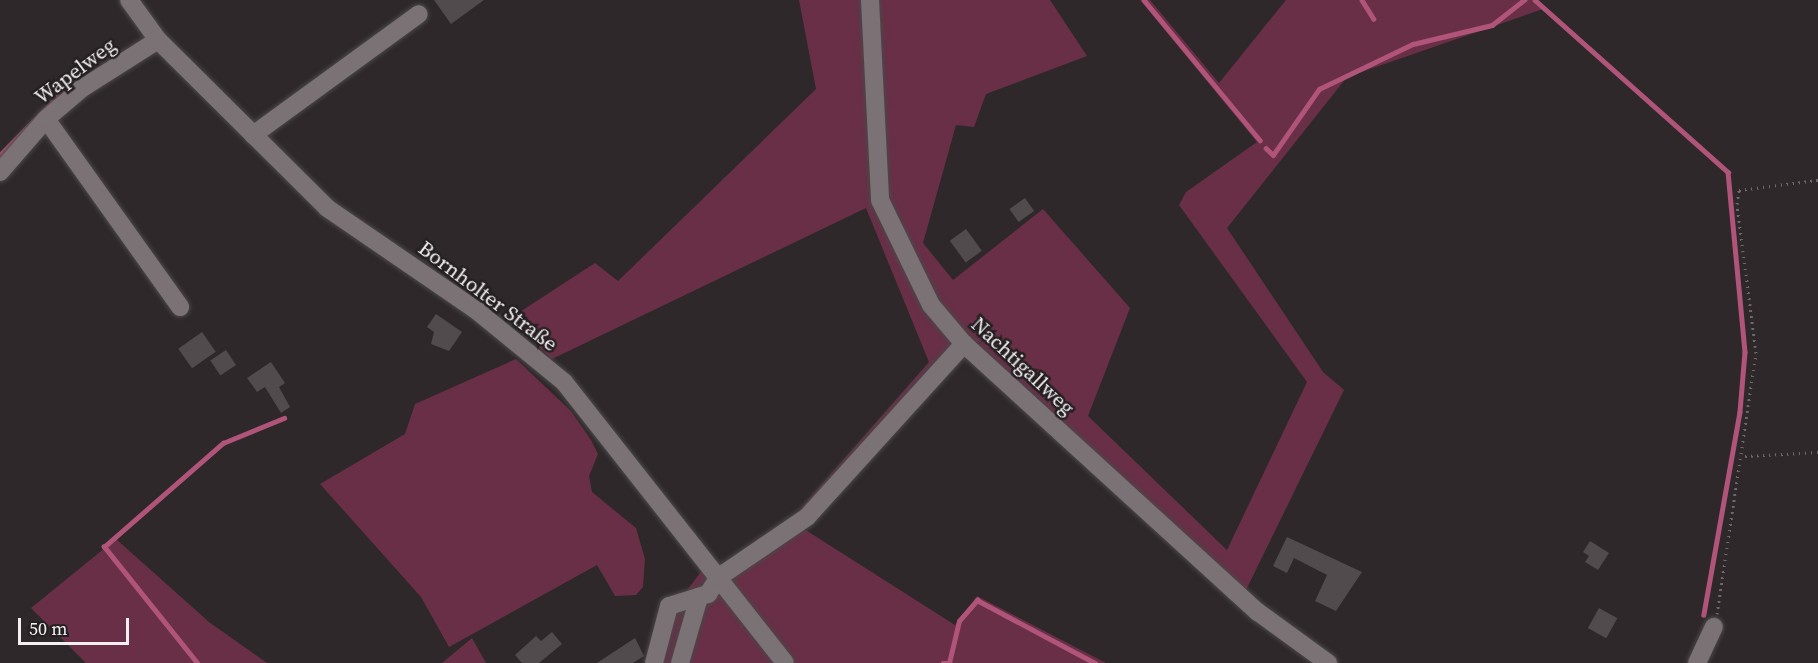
<!DOCTYPE html>
<html>
<head>
<meta charset="utf-8">
<style>
	body { margin:0 }
	#map { position:relative; width:1818px; height:663px; overflow:hidden; background:#2e282a; font-family:"Source Serif 4",serif }
	div>[style] { position:absolute }
	.green>* { inset:0; background:#692f47 }
	.stream>* { height:4.5px; margin:-2.25px; padding:0 2.25px; transform-origin:2.25px; border-radius:2.25px; background:#b05479 }
	.building>* { inset:0; background:#514b4d; transform-origin:0 0 }
	.path>* { height:3px; margin-top:-1.5px; transform-origin:0; background:repeating-linear-gradient(90deg,#6d686a 0 1.5px,transparent 0 6px) }
	.roads { filter:drop-shadow(0 0 2px #4b4748) drop-shadow(0 0 2px #4b4748) }
	.minor>* { height:18px; margin:-9px; padding:0 9px; transform-origin:9px; border-radius:9px; background:#7a7275 }
	span { translate:-50% -50%; white-space:nowrap; text-align:center; line-height:1.15; -webkit-text-stroke:5px #241f21; paint-order:stroke }
	.street-label { font-size:21px; color:#f4f0f1 }
	.scale { position:absolute; left:18px; top:618px; width:111px; height:27px; box-sizing:border-box; border:3px solid #f4f0f1; border-top:0; padding-left:8px; font-size:18px; line-height:21px; white-space:nowrap; color:#f4f0f1; -webkit-text-stroke:4px #241f21; paint-order:stroke }
</style>
</head>
<body>
<div id="map">
	<div class="green">
		<i style="clip-path:polygon(799px 0,1050px 0,1087px 56px,986px 94px,974px 127px,956px 125px,923px 243px,953px 280px,1043px 209px,1130px 308px,1088px 416px,1227px 550px,1307px 382px,1179px 205px,1186px 192px,1257px 142px,1140px 0,1150px 0,1219px 83px,1286px 0,1539px 0,1543px 9px,1347px 77px,1227px 228px,1323px 372px,1344px 390px,1246px 590px,1232px 601px,965px 356px,985px 339px,973px 347px,805px 513px,802px 507px,929px 362px,866px 208px,552px 359px,509px 319px,595px 263px,618px 281px,816px 89px)"></i>
		<i style="clip-path:polygon(516px 359px,571px 411px,591px 440px,598px 454px,589px 476px,592px 492px,636px 528px,645px 559px,643px 587px,636px 595px,615px 596px,597px 565px,449px 647px,421px 597px,320px 484px,405px 434px,415px 404px)"></i>
		<i style="clip-path:polygon(804px 529px,955px 625px,977px 596px,1106px 663px,793px 663px,727px 578px)"></i>
		<i style="clip-path:polygon(116px 539px,209px 622px,267px 663px,86px 663px,31px 608px)"></i>
		<i style="clip-path:polygon(703px 569px,775px 663px,660px 663px,664px 621px)"></i>
		<i style="clip-path:polygon(472px 638px,486px 663px,442px 663px)"></i>
	</div>
	<div class="stream">
		<i style="left:1144px;top:0;width:182px;rotate:50.4deg"></i>
		<i style="left:1362px;top:0;width:22px;rotate:58deg"></i>
		<i style="left:1535px;top:0;width:259px;rotate:41.7deg"></i>
		<i style="left:1728px;top:172px;width:181px;rotate:84.6deg"></i>
		<i style="left:1745px;top:352px;width:60px;rotate:94.8deg"></i>
		<i style="left:1740px;top:412px;width:206px;rotate:100.1deg"></i>
		<i style="left:1266px;top:148px;width:10px;rotate:45deg"></i>
		<i style="left:1273px;top:155px;width:80px;rotate:-55.1deg"></i>
		<i style="left:1319px;top:89px;width:104px;rotate:-25.6deg"></i>
		<i style="left:1413px;top:44px;width:81px;rotate:-13.5deg"></i>
		<i style="left:1492px;top:25px;width:41px;rotate:-38deg"></i>
		<i style="left:0;top:155px;width:91px;rotate:-45.4deg"></i>
		<i style="left:197px;top:663px;width:149px;rotate:-128.7deg"></i>
		<i style="left:104px;top:547px;width:158px;rotate:-41.2deg"></i>
		<i style="left:223px;top:443px;width:66px;rotate:-22.3deg"></i>
		<i style="left:943px;top:663px;width:6px"></i>
		<i style="left:949px;top:663px;width:43px;rotate:-76.6deg"></i>
		<i style="left:959px;top:621px;width:28px;rotate:-49deg"></i>
		<i style="left:977px;top:600px;width:134px;rotate:28.1deg"></i>
	</div>
	<div class="building">
		<i style="clip-path:polygon(434px 0,484px 0,451px 24px)"></i>
		<i style="left:1025px;top:198px;width:16px;height:19px;rotate:55deg"></i>
		<i style="left:966px;top:229px;width:27px;height:20px;rotate:54deg"></i>
		<i style="clip-path:polygon(436px 314px,462px 332px,449px 351px,431px 344px,434px 332px,427px 327px)"></i>
		<i style="left:202px;top:332px;width:24px;height:29px;rotate:55deg"></i>
		<i style="left:226px;top:350px;width:18px;height:19px;rotate:56deg"></i>
		<i style="clip-path:polygon(271px 362px,285px 383px,279px 387px,290px 407px,281px 413px,265px 387px,257px 392px,247px 378px)"></i>
		<i style="clip-path:polygon(1287px 537px,1362px 572px,1336px 611px,1315px 601px,1327px 575px,1294px 558px,1287px 573px,1273px 566px)"></i>
		<i style="clip-path:polygon(1590px 541px,1609px 553px,1598px 570px,1585px 562px,1589px 556px,1583px 552px)"></i>
		<i style="left:1599px;top:608px;width:21px;height:23px;rotate:29deg"></i>
		<i style="clip-path:polygon(552px 632px,562px 644px,539px 663px,522px 663px,515px 655px,536px 636px,541px 641px)"></i>
		<i style="clip-path:polygon(635px 638px,644px 656px,633px 663px,597px 663px)"></i>
	</div>
	<div class="path">
		<i style="left:1745px;top:456px;width:73px;rotate:-3.1deg"></i>
		<i style="left:1717px;top:614px;width:264px;rotate:-81.5deg"></i>
		<i style="left:1756px;top:353px;width:150px;rotate:-97.3deg"></i>
		<i style="left:1737px;top:204px;width:14px;rotate:-82deg"></i>
		<i style="left:1739px;top:190px;width:80px;rotate:-7.2deg"></i>
	</div>
	<div class="roads">
		<div class="minor">
			<i style="left:129px;top:0;width:49px;rotate:54.1deg"></i>
			<i style="left:158px;top:40px;width:238px;rotate:44.8deg"></i>
			<i style="left:327px;top:208px;width:181px;rotate:34.4deg"></i>
			<i style="left:476px;top:310px;width:114px;rotate:39.3deg"></i>
			<i style="left:564px;top:382px;width:357px;rotate:51.8deg"></i>
			<i style="left:870px;top:0;width:200px;rotate:87.1deg"></i>
			<i style="left:880px;top:200px;width:117px;rotate:64.1deg"></i>
			<i style="left:931px;top:305px;width:51px;rotate:49.8deg"></i>
			<i style="left:964px;top:344px;width:398px;rotate:42.4deg"></i>
			<i style="left:1258px;top:612px;width:87px;rotate:36.1deg"></i>
			<i style="left:46px;top:119px;width:231px;rotate:54.5deg"></i>
			<i style="left:253px;top:135px;width:205px;rotate:-36.1deg"></i>
			<i style="left:0;top:172px;width:70px;rotate:-49deg"></i>
			<i style="left:46px;top:119px;width:46px;rotate:-40.6deg"></i>
			<i style="left:81px;top:89px;width:91px;rotate:-32.5deg"></i>
			<i style="left:654px;top:663px;width:59px;rotate:-75.3deg"></i>
			<i style="left:669px;top:606px;width:41px;rotate:-17.1deg"></i>
			<i style="left:708px;top:594px;width:20px;rotate:-57deg"></i>
			<i style="left:719px;top:577px;width:107px;rotate:-34.3deg"></i>
			<i style="left:807px;top:517px;width:234px;rotate:-47.8deg"></i>
			<i style="left:680px;top:663px;width:69px;rotate:-73.9deg"></i>
			<i style="left:1697px;top:663px;width:40px;rotate:-65deg"></i>
		</div>
	</div>
	<div class="street-label">
		<span style="left:75px;top:71px;rotate:-37deg">Wapelweg</span>
		<span style="left:488px;top:296px;rotate:37deg">Bornholter Straße</span>
		<span style="left:1023px;top:366px;rotate:43deg">Nachtigallweg</span>
	</div>
	<div class="scale">50 m</div>
</div>
</body>
</html>
